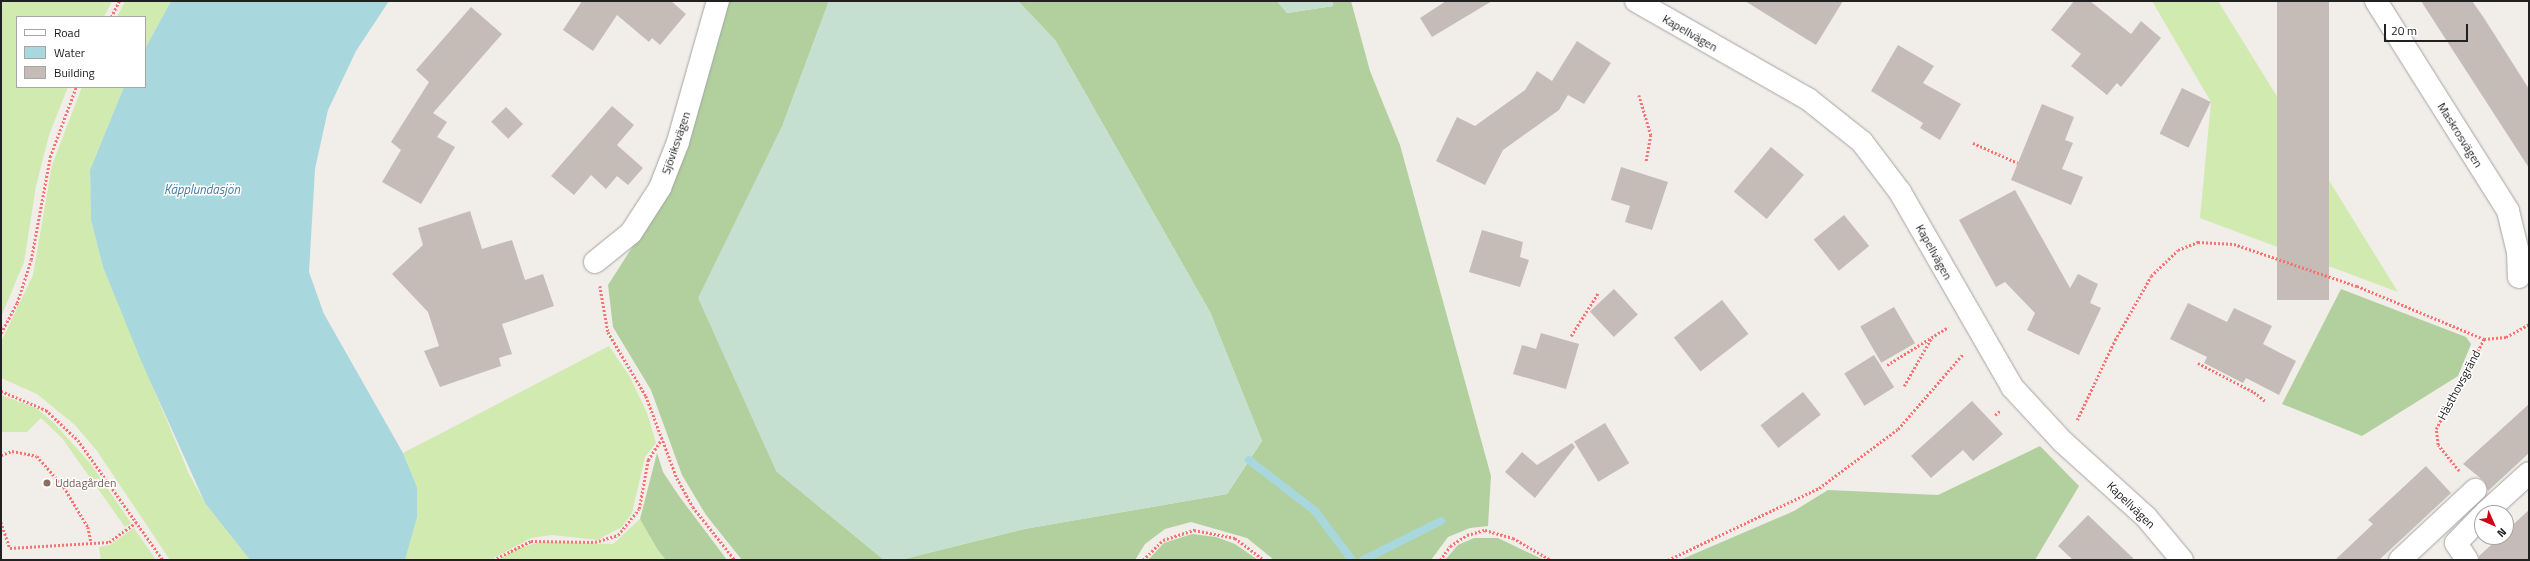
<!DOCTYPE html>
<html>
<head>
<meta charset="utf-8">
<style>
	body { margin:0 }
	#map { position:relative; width:2530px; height:561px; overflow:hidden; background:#f1ede8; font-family:"Titillium Web",sans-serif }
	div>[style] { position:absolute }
	.grass>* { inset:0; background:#d1eaaf }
	.forest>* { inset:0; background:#b1d09d }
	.wetland>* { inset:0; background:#c5dfd1 }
	.water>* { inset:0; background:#a9d7de }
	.stream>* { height:8px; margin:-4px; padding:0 4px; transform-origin:4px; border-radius:4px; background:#a9d7de }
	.building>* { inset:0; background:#c6bcb7; transform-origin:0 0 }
	.path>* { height:2.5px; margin-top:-1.25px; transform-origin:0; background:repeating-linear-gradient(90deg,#f97271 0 2px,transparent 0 4px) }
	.roads { filter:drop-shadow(0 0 1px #a5a5a5) drop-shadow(0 0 1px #a5a5a5) }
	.minor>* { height:22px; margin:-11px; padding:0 11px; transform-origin:11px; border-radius:11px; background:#fff }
	.dots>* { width:11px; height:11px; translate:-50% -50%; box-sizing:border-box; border:2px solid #fff; border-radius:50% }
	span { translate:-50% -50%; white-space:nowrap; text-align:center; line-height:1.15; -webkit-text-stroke:3px #fff; paint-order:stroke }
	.street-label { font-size:12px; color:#212121 }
	.education-label { font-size:12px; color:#785e54 }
	.left { translate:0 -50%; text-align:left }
	.water-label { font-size:13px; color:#477ca1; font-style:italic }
	.frame { position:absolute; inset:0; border:2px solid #212121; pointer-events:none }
	.legend { position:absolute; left:16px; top:16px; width:130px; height:72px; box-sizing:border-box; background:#fff; border:1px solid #a6a6a6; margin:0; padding:5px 7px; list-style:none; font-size:12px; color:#212121 }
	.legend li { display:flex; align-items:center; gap:8px; height:20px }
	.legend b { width:20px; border:1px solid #a6a6a6 }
	.north { position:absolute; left:2474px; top:505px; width:40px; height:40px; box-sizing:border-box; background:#fff; border:1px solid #a6a6a6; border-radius:50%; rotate:135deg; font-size:11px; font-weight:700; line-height:16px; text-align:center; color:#212121 }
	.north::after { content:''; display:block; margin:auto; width:14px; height:18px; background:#d00215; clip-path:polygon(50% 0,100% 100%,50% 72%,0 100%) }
	.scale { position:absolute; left:2384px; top:24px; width:84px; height:18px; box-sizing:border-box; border:2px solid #212121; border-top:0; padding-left:5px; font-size:12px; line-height:14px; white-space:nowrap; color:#212121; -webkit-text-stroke:3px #fff; paint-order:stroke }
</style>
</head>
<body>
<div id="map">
	<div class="grass">
		<i style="clip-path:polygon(1px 1px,112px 1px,104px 17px,17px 17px,17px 87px,68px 87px,49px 135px,36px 186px,24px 262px,1px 317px)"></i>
		<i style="clip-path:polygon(125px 1px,171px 1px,145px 49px,145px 17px,117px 17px)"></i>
		<i style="clip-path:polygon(2152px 1px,2218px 1px,2398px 292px,2200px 218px,2211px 102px)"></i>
		<i style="clip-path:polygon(82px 87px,124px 87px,90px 170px,91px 220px,103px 267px,189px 474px,205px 503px,250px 560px,170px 560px,97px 451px,75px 425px,37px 394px,1px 378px,1px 342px,33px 275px,52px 165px)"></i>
		<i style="clip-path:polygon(609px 346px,630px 377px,647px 413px,656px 443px,645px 457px,632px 513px,622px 527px,597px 540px,552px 535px,531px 538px,490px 560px,405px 560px,416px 517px,417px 487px,403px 453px)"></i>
		<i style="clip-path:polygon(1px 395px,36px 408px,54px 423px,90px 463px,131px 523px,125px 527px,62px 438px,41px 418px,27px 432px,1px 432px)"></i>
		<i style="clip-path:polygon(640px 519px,666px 560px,498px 560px,517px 548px,541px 542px,613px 544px)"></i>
		<i style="clip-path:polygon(134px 528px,156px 560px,101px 560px,99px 547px,110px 545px)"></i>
	</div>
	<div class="forest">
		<i style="clip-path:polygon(726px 1px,829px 1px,783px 124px,776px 471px,884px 560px,742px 560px,706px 515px,682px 475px,651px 390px,613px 327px,608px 285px,651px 218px)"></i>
		<i style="clip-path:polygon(1018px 1px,1277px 1px,1287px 13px,1333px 6px,1332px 1px,1351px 1px,1370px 71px,1400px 145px,1491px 476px,1488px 526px,1470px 528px,1448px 537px,1431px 560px,1274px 560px,1247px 538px,1191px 522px,1165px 529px,1145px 544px,1135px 560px,900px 560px,1024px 529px,1227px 494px,1262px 441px,1210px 312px,1055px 40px)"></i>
		<i style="clip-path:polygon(2341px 289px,2466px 337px,2471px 344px,2458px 376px,2362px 436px,2282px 404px)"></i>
		<i style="clip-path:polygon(2040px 446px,2079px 486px,2035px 560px,1680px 560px,1794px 511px,1828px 490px,1938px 495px)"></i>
		<i style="clip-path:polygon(657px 453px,663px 472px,679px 496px,727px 560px,666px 560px,658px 550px,640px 519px)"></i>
		<i style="clip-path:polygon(1192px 534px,1216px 537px,1235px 544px,1258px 560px,1148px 560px,1164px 543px)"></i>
		<i style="clip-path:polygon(1474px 538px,1498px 538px,1544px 560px,1445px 560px,1458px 545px)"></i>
	</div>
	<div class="wetland">
		<i style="clip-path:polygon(829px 1px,1018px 1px,1055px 40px,1210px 312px,1262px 441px,1227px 494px,1024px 529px,900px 560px,884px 560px,776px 471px,698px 298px,783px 124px)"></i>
		<i style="clip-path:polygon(1277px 1px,1332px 1px,1333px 6px,1287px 13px)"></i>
	</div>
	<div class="water">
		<i style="clip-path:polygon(171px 1px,389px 1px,356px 51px,328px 110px,315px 169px,309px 272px,324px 314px,403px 453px,417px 487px,417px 517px,405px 560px,250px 560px,205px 503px,142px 363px,103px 267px,91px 220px,90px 170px,124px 87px,145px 87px,145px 49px)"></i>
	</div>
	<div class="stream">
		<i style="left:1249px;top:460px;width:83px;rotate:37.7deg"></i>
		<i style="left:1315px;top:511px;width:61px;rotate:52.9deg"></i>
		<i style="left:1363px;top:560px;width:87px;rotate:-26.6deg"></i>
	</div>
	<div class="building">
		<i style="clip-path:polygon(582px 1px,671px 1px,686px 14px,660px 45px,652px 38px,649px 42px,617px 15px,593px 51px,563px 30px)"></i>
		<i style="clip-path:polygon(1446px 1px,1492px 1px,1432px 37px,1420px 18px)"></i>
		<i style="clip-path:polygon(1745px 1px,1843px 1px,1816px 45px)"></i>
		<i style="clip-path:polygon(2074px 1px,2090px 1px,2131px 34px,2141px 21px,2161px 38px,2121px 87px,2117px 83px,2107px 95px,2071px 66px,2081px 54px,2051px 30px)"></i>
		<i style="left:2277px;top:1px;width:52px;height:299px"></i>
		<i style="clip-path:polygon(2421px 1px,2472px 1px,2484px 18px,2529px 89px,2529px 168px)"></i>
		<i style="clip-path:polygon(471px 7px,502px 34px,433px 113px,447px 122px,437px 137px,455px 147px,421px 204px,382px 182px,401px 150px,391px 142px,429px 82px,416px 70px)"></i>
		<i style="clip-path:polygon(1577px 41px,1611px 63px,1584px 104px,1568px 95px,1559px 110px,1503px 150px,1485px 185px,1436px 161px,1457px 117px,1475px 126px,1525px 90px,1537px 71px,1552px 81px)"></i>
		<i style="clip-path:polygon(1898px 45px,1934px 66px,1923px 83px,1961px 104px,1940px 140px,1920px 128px,1923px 123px,1871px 91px)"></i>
		<i style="left:2182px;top:88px;width:32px;height:51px;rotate:26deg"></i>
		<i style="clip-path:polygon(2042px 104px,2074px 117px,2065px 140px,2073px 143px,2062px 169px,2083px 177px,2071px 205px,2011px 180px)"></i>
		<i style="clip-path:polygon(612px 106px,634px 125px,617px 145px,643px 168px,628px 185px,617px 176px,606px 189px,591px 175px,574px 195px,551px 176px)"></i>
		<i style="left:506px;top:107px;width:24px;height:21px;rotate:45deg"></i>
		<i style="left:1771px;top:147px;width:43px;height:58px;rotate:40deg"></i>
		<i style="clip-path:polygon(1621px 167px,1668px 182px,1652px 230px,1625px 222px,1630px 206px,1611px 200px)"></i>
		<i style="clip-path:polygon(2015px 190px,2070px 288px,2078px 274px,2098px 284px,2090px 303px,2101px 308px,2079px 355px,2027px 330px,2035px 313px,2005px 282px,1996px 287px,1959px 220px)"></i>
		<i style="clip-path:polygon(470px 211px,482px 249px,512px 240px,525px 280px,543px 274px,554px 306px,502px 324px,512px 354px,499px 358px,501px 366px,440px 387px,424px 351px,439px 346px,428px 312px,392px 274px,423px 245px,418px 228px)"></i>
		<i style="left:1844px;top:215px;width:40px;height:39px;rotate:51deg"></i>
		<i style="clip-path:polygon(1482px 230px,1523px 242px,1520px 257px,1529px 260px,1520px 287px,1469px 272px)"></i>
		<i style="left:1614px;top:289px;width:35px;height:33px;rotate:47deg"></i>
		<i style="left:1722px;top:300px;width:43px;height:61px;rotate:52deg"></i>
		<i style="clip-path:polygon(2188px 303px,2227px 322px,2234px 308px,2272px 326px,2263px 344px,2296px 361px,2279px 395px,2246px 378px,2243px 383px,2204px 363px,2207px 357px,2170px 339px)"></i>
		<i style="left:1894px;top:307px;width:42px;height:39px;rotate:60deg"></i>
		<i style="clip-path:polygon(1541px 333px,1579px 344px,1566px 389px,1513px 374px,1522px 345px,1536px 349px)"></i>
		<i style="left:1874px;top:355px;width:38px;height:35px;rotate:58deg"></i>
		<i style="left:1803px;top:392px;width:29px;height:54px;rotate:52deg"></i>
		<i style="clip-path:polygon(1972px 401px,2003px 434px,1973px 461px,1963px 450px,1931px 478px,1911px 456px)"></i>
		<i style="clip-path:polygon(2529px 404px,2529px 453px,2488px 491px,2484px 481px,2463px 464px)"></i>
		<i style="left:1605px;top:423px;width:47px;height:36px;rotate:59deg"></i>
		<i style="clip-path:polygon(1572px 443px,1575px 447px,1535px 498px,1505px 472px,1522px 452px,1537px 465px)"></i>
		<i style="clip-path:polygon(2426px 466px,2451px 493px,2379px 560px,2335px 560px,2373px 524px,2368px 520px)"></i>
		<i style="clip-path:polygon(2529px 510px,2529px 560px,2479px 560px,2479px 556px,2500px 537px,2506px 537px,2506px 531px)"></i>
		<i style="clip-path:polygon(2088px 515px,2135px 560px,2073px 560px,2058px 546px)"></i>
	</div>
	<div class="path">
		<i style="left:111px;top:17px;width:18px;rotate:-63deg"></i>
		<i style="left:1639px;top:95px;width:42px;rotate:73.3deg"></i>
		<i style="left:1651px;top:135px;width:27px;rotate:100deg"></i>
		<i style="left:1973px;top:143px;width:49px;rotate:24deg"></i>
		<i style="left:600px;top:286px;width:47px;rotate:80.1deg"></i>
		<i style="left:608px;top:332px;width:74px;rotate:59.3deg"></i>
		<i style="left:646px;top:396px;width:88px;rotate:69.3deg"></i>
		<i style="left:677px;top:478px;width:33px;rotate:61deg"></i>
		<i style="left:693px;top:507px;width:68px;rotate:51.6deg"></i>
		<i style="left:1px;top:333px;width:34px;rotate:-62deg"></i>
		<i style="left:17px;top:303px;width:45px;rotate:-72deg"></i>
		<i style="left:31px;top:260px;width:105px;rotate:-79.5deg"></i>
		<i style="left:50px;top:157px;width:75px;rotate:-69.6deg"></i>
		<i style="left:1571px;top:336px;width:51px;rotate:-57.9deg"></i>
		<i style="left:2198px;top:363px;width:63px;rotate:27.4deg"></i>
		<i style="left:2254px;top:392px;width:14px;rotate:39deg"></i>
		<i style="left:1887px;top:365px;width:72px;rotate:-31.9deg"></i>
		<i style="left:1904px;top:386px;width:56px;rotate:-60.3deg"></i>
		<i style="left:1px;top:391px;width:49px;rotate:22.9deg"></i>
		<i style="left:46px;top:410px;width:44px;rotate:43.2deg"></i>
		<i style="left:78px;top:440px;width:147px;rotate:54.7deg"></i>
		<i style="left:1995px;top:415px;width:6px;rotate:-39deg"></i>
		<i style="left:2077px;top:420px;width:89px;rotate:-64.6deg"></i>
		<i style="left:2115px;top:340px;width:73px;rotate:-60.6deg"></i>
		<i style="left:2151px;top:276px;width:37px;rotate:-44deg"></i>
		<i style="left:2178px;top:250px;width:22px;rotate:-22deg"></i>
		<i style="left:2198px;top:242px;width:36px;rotate:3deg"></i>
		<i style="left:2234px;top:244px;width:130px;rotate:18.9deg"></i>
		<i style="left:2357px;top:286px;width:138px;rotate:22.7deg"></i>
		<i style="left:2484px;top:339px;width:22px;rotate:-5deg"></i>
		<i style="left:2506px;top:337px;width:26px;rotate:-29deg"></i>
		<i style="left:1px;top:455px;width:12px;rotate:-20deg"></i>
		<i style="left:12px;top:451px;width:25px;rotate:11deg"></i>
		<i style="left:37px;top:456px;width:41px;rotate:48.9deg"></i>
		<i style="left:64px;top:487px;width:47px;rotate:59deg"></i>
		<i style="left:88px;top:527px;width:14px;rotate:78deg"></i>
		<i style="left:2459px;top:471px;width:33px;rotate:-129deg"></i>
		<i style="left:2438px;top:445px;width:16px;rotate:-97deg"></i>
		<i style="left:2436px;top:429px;width:102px;rotate:-61.9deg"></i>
		<i style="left:1px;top:522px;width:28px;rotate:71deg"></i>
		<i style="left:10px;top:548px;width:99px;rotate:-3.5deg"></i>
		<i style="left:109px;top:542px;width:34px;rotate:-36deg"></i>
		<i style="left:493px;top:560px;width:42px;rotate:-26.6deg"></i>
		<i style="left:531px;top:541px;width:64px;rotate:0.9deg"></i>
		<i style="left:595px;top:542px;width:24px;rotate:-17deg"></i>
		<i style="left:618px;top:535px;width:33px;rotate:-51deg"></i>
		<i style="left:639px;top:509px;width:50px;rotate:-79.6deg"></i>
		<i style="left:648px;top:460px;width:24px;rotate:-57deg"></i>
		<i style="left:1143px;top:560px;width:28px;rotate:-45deg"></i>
		<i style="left:1163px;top:540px;width:33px;rotate:-18deg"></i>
		<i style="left:1194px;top:530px;width:42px;rotate:11deg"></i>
		<i style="left:1235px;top:538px;width:36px;rotate:37deg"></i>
		<i style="left:1440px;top:560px;width:17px;rotate:-54deg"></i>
		<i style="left:1450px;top:546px;width:20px;rotate:-33deg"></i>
		<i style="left:1467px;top:535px;width:19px;rotate:-16deg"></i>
		<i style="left:1485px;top:530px;width:29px;rotate:16deg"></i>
		<i style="left:1513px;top:538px;width:44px;rotate:30.1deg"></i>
		<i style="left:1668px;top:560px;width:167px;rotate:-25.5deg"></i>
		<i style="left:1819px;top:488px;width:99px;rotate:-36.8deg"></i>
		<i style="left:1898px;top:429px;width:99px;rotate:-49.1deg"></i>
	</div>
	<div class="roads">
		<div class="minor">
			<i style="left:1636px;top:1px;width:198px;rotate:29.7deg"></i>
			<i style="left:1808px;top:99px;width:69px;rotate:38.5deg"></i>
			<i style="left:1862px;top:142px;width:63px;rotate:52.8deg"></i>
			<i style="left:1900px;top:192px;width:225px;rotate:60.1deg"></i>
			<i style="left:2012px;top:387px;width:75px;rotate:47.2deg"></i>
			<i style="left:2063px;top:442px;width:112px;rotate:42.1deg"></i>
			<i style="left:2146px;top:517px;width:56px;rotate:50.1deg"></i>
			<i style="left:2376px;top:1px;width:248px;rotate:57.8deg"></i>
			<i style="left:2508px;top:211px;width:42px;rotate:76.3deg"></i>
			<i style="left:2518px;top:252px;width:25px;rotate:88deg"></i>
			<i style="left:595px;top:262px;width:46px;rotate:-38.9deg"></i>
			<i style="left:631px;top:233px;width:54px;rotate:-57.2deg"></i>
			<i style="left:660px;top:188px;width:49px;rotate:-68.6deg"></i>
			<i style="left:678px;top:142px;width:147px;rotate:-74.2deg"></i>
			<i style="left:2485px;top:513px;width:59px;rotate:-42.3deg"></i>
			<i style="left:2400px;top:560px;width:103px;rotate:-43deg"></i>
			<i style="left:2467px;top:560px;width:20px;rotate:-123deg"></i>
			<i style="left:2456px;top:543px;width:37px;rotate:-46deg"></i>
		</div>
	</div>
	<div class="dots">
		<i style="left:47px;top:483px;background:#8d6e63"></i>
	</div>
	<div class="street-label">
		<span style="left:1690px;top:33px;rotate:30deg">Kapellvägen</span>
		<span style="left:2460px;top:135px;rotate:58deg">Maskrosvägen</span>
		<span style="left:676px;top:143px;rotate:-71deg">Sjöviksvägen</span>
		<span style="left:1934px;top:252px;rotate:61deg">Kapellvägen</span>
		<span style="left:2459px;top:385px;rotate:-62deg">Hästhovsgränd</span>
		<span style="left:2131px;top:505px;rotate:44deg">Kapellvägen</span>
	</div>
	<div class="education-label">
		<span class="left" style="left:55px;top:483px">Uddagården</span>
	</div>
	<div class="water-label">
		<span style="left:202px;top:189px">Käpplundasjön</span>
	</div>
	<div class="frame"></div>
	<ul class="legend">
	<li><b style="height:5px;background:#fff"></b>Road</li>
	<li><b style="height:11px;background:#a9d7de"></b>Water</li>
	<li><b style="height:11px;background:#c6bcb7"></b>Building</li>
	</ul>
	<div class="north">N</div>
	<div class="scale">20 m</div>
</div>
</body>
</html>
